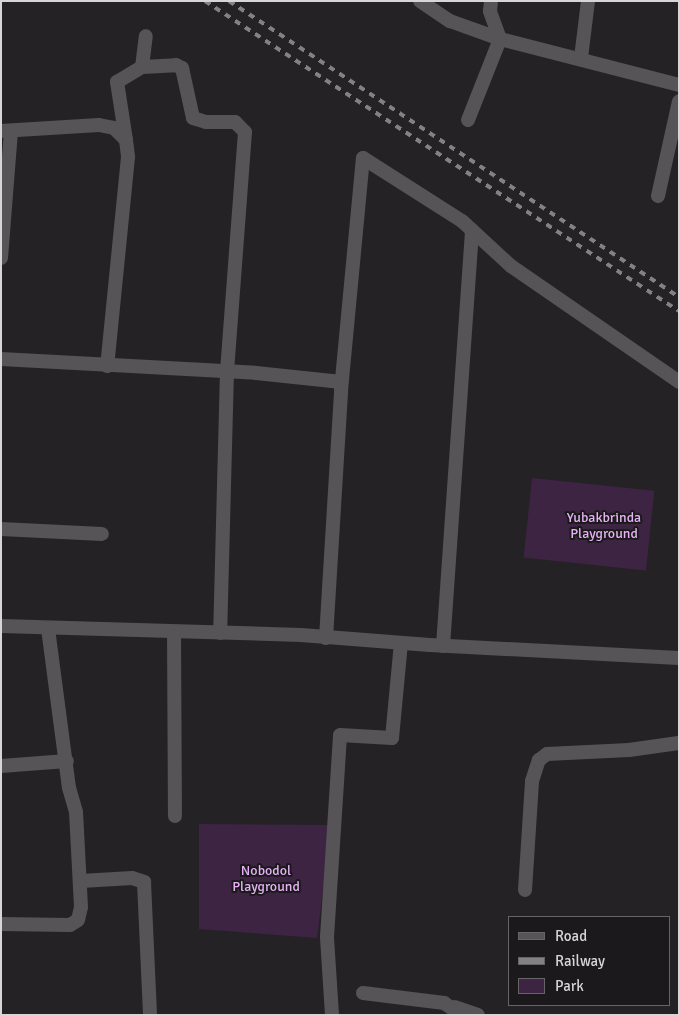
<!DOCTYPE html>
<html>
<head>
<meta charset="utf-8">
<style>
	body { margin:0 }
	#map { position:relative; width:680px; height:1016px; overflow:hidden; background:#252226; font-family:Signika,sans-serif }
	div>[style] { position:absolute }
	.green>* { inset:0; background:#3d2443; transform-origin:0 0 }
	.minor>* { height:14px; margin:-7px; padding:0 7px; transform-origin:7px; border-radius:7px; background:#565456 }
	.rail>* { height:4px; margin-top:-2px; transform-origin:0; background:repeating-linear-gradient(90deg,#848184 0 6px,transparent 0 12px) }
	span { translate:-50% -50%; white-space:nowrap; text-align:center; line-height:1.15; -webkit-text-stroke:4px #1b191c; paint-order:stroke }
	.park-label { font-size:14px; color:#e7b2f5 }
	.frame { position:absolute; inset:0; border:2px solid #d7d5d7; pointer-events:none }
	.legend { position:absolute; left:508px; top:916px; width:162px; height:90px; box-sizing:border-box; background:#1b191c; border:1px solid #666467; margin:0; padding:6px 9px; list-style:none; font-size:15px; color:#d7d5d7 }
	.legend li { display:flex; align-items:center; gap:10px; height:25px }
	.legend b { width:25px; border:1px solid #666467 }
</style>
</head>
<body>
<div id="map">
	<div class="green">
		<i style="left:532px;top:478px;width:123px;height:80px;rotate:6deg"></i>
		<i style="clip-path:polygon(199px 824px,331px 825px,317px 938px,199px 929px)"></i>
	</div>
	<div class="minor">
		<i style="left:420px;top:1px;width:36px;rotate:34deg"></i>
		<i style="left:450px;top:21px;width:53px;rotate:19.8deg"></i>
		<i style="left:500px;top:39px;width:185px;rotate:14.4deg"></i>
		<i style="left:581px;top:58px;width:57px;rotate:-83deg"></i>
		<i style="left:142px;top:67px;width:34px;rotate:-3deg"></i>
		<i style="left:176px;top:65px;width:7px;rotate:27deg"></i>
		<i style="left:182px;top:68px;width:51px;rotate:77.6deg"></i>
		<i style="left:193px;top:118px;width:14px;rotate:17deg"></i>
		<i style="left:206px;top:122px;width:29px"></i>
		<i style="left:235px;top:122px;width:14px;rotate:45deg"></i>
		<i style="left:245px;top:132px;width:240px;rotate:94.3deg"></i>
		<i style="left:227px;top:371px;width:262px;rotate:91.5deg"></i>
		<i style="left:468px;top:120px;width:87px;rotate:-68.4deg"></i>
		<i style="left:500px;top:39px;width:30px;rotate:-110deg"></i>
		<i style="left:490px;top:11px;width:10px;rotate:-84deg"></i>
		<i style="left:1px;top:131px;width:98px;rotate:-3.5deg"></i>
		<i style="left:99px;top:125px;width:15px;rotate:11deg"></i>
		<i style="left:114px;top:128px;width:17px;rotate:45deg"></i>
		<i style="left:126px;top:140px;width:17px;rotate:83deg"></i>
		<i style="left:128px;top:157px;width:210px;rotate:95.7deg"></i>
		<i style="left:126px;top:140px;width:59px;rotate:-98.8deg"></i>
		<i style="left:117px;top:82px;width:29px;rotate:-31deg"></i>
		<i style="left:142px;top:67px;width:31px;rotate:-83deg"></i>
		<i style="left:363px;top:158px;width:117px;rotate:32.5deg"></i>
		<i style="left:462px;top:221px;width:67px;rotate:42.6deg"></i>
		<i style="left:511px;top:266px;width:204px;rotate:34.6deg"></i>
		<i style="left:658px;top:196px;width:97px;rotate:-77.5deg"></i>
		<i style="left:1px;top:258px;width:127px;rotate:-85.5deg"></i>
		<i style="left:1px;top:359px;width:255px;rotate:3.1deg"></i>
		<i style="left:256px;top:373px;width:86px;rotate:6deg"></i>
		<i style="left:1px;top:529px;width:101px;rotate:2.8deg"></i>
		<i style="left:1px;top:626px;width:300px;rotate:1.7deg"></i>
		<i style="left:301px;top:635px;width:129px;rotate:4.4deg"></i>
		<i style="left:430px;top:645px;width:249px;rotate:3deg"></i>
		<i style="left:174px;top:632px;width:184px;rotate:89.7deg"></i>
		<i style="left:326px;top:638px;width:248px;rotate:-86.5deg"></i>
		<i style="left:341px;top:390px;width:233px;rotate:-84.6deg"></i>
		<i style="left:443px;top:646px;width:417px;rotate:-86deg"></i>
		<i style="left:1px;top:766px;width:66px;rotate:-4.3deg"></i>
		<i style="left:81px;top:881px;width:51px;rotate:-3.4deg"></i>
		<i style="left:132px;top:878px;width:13px;rotate:18deg"></i>
		<i style="left:144px;top:882px;width:133px;rotate:87.4deg"></i>
		<i style="left:525px;top:890px;width:109px;rotate:-86.3deg"></i>
		<i style="left:532px;top:781px;width:22px;rotate:-72deg"></i>
		<i style="left:539px;top:760px;width:10px;rotate:-37deg"></i>
		<i style="left:547px;top:754px;width:82px;rotate:-2.8deg"></i>
		<i style="left:629px;top:750px;width:50px;rotate:-8deg"></i>
		<i style="left:1px;top:924px;width:69px;rotate:0.8deg"></i>
		<i style="left:70px;top:925px;width:9px;rotate:-32deg"></i>
		<i style="left:78px;top:920px;width:13px;rotate:-77deg"></i>
		<i style="left:81px;top:907px;width:95px;rotate:-93deg"></i>
		<i style="left:76px;top:812px;width:25px;rotate:-106deg"></i>
		<i style="left:69px;top:788px;width:161px;rotate:-97.5deg"></i>
		<i style="left:363px;top:993px;width:82px;rotate:7deg"></i>
		<i style="left:444px;top:1003px;width:22px;rotate:34deg"></i>
		<i style="left:455px;top:1007px;width:24px;rotate:19deg"></i>
		<i style="left:332px;top:1015px;width:78px;rotate:-93.7deg"></i>
		<i style="left:327px;top:937px;width:202px;rotate:-86.3deg"></i>
		<i style="left:340px;top:735px;width:52px;rotate:3.3deg"></i>
		<i style="left:392px;top:738px;width:95px;rotate:-84.6deg"></i>
	</div>
	<div class="rail">
		<i style="left:205px;top:1px;width:566px;rotate:33.19deg"></i>
		<i style="left:229px;top:1px;width:539px;rotate:33.34deg"></i>
	</div>
	<div class="park-label">
		<span style="left:604px;top:526px">Yubakbrinda<br>Playground</span>
		<span style="left:266px;top:879px">Nobodol<br>Playground</span>
	</div>
	<div class="frame"></div>
	<ul class="legend">
	<li><b style="height:6px;background:#565456"></b>Road</li>
	<li><b style="height:6px;background:#848184"></b>Railway</li>
	<li><b style="height:14px;background:#3d2443"></b>Park</li>
	</ul>
</div>
</body>
</html>
